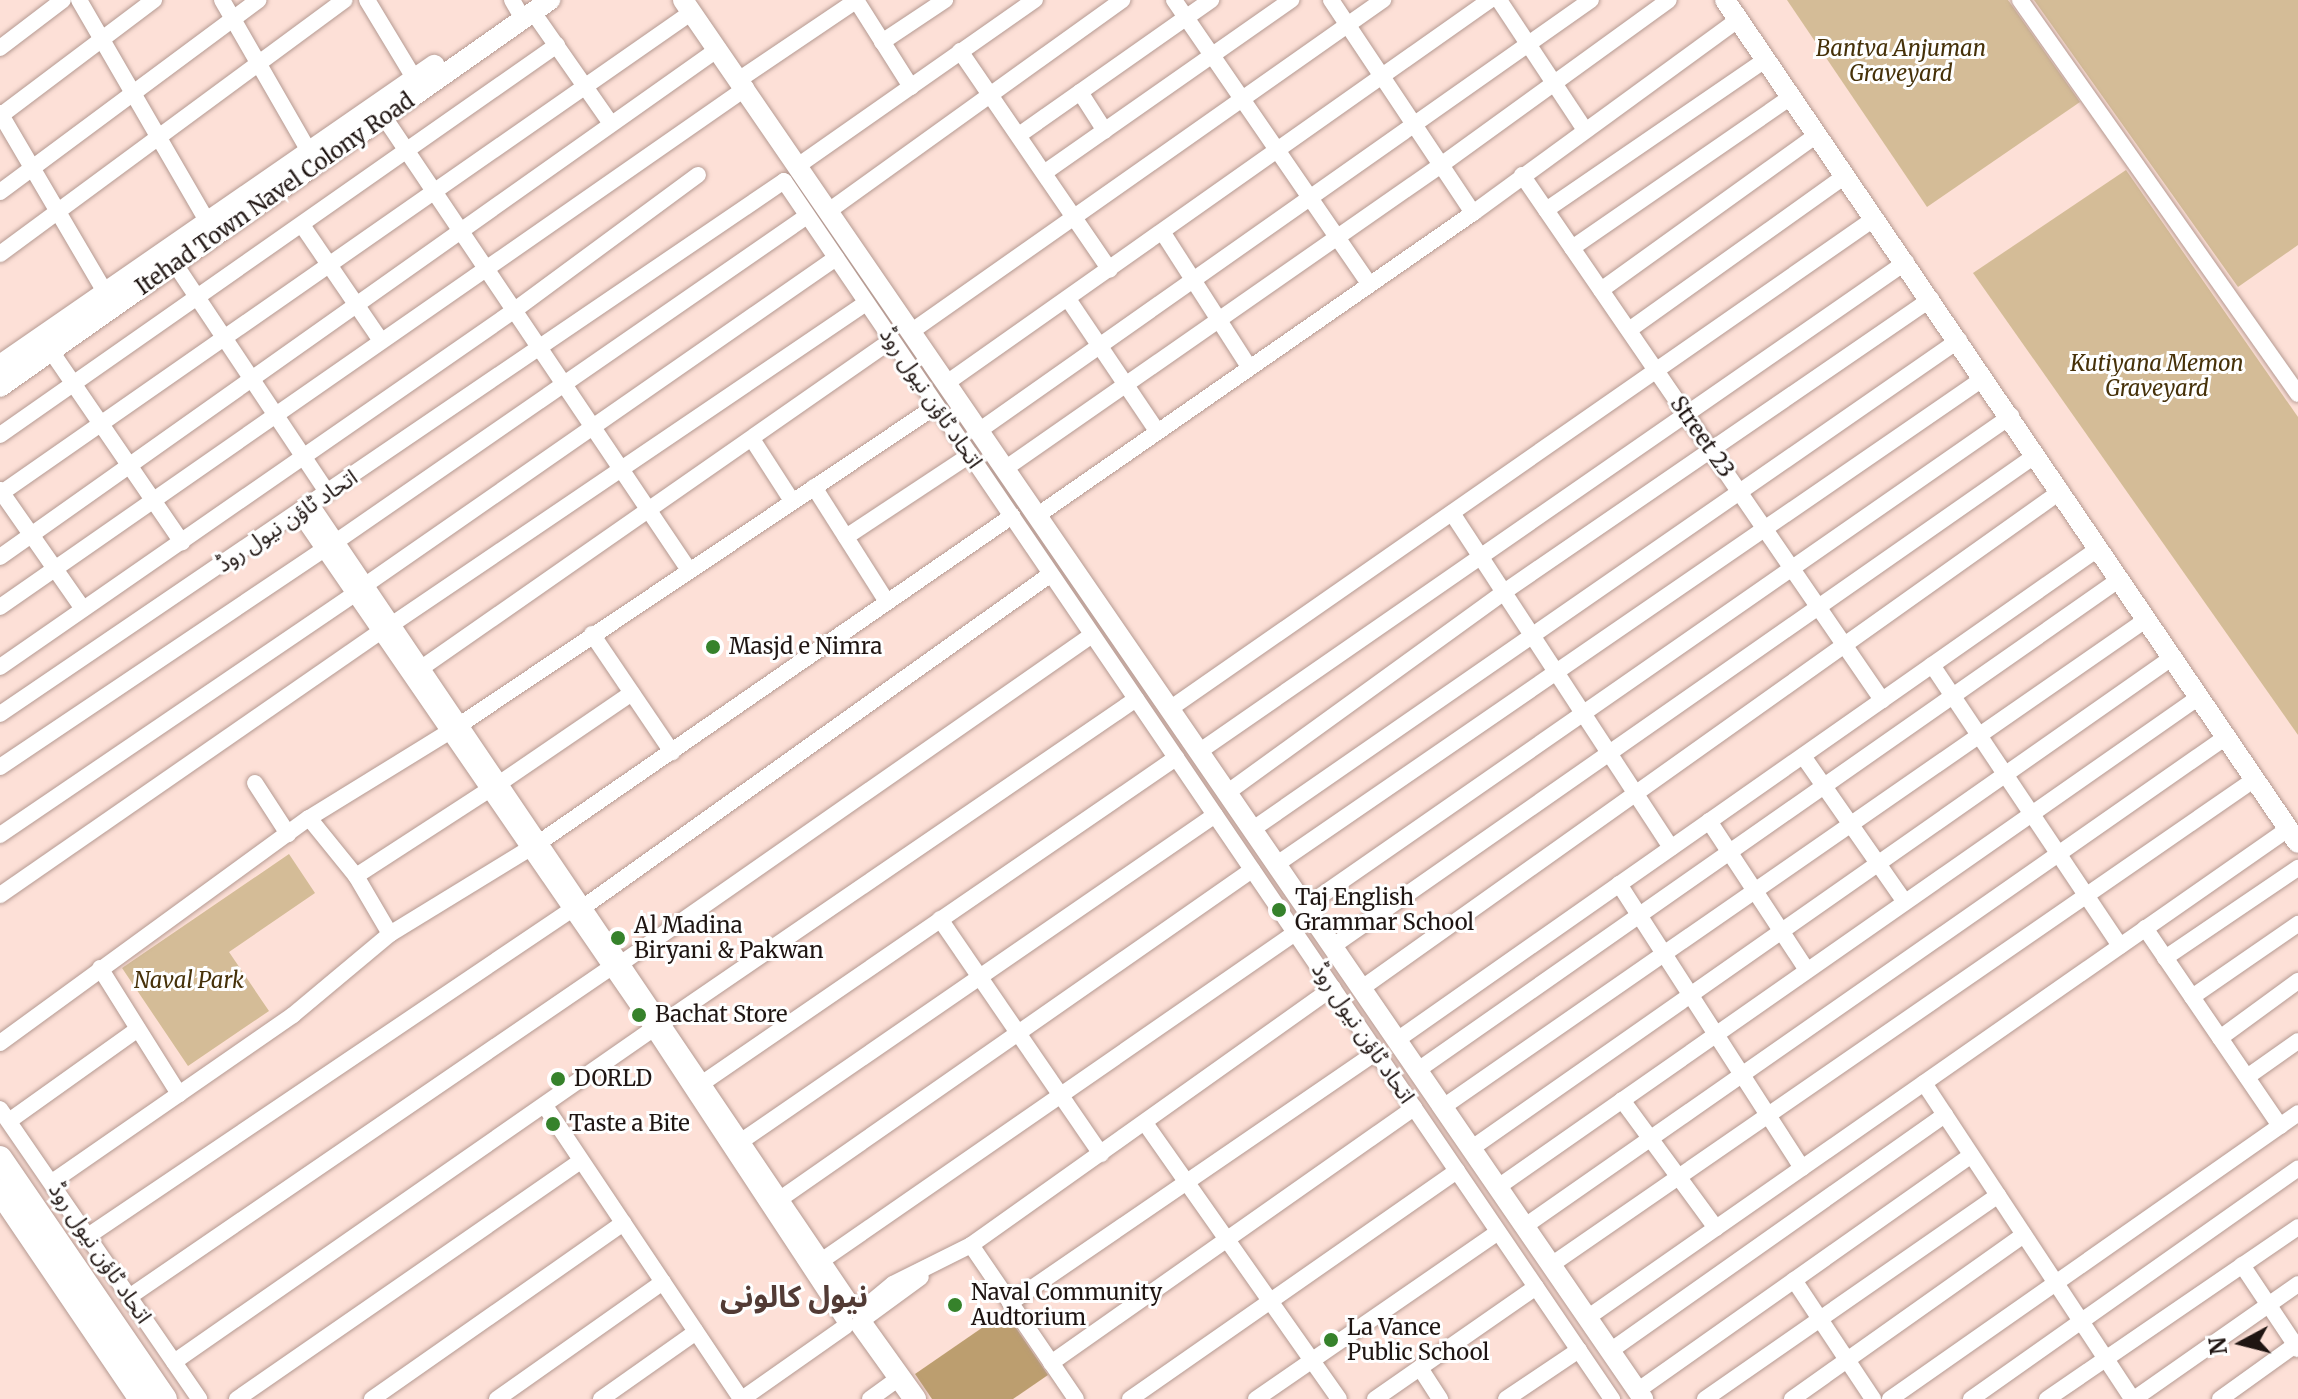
<!DOCTYPE html>
<html>
<head>
<meta charset="utf-8">
<style>
	body { margin:0 }
	#map { position:relative; width:2298px; height:1399px; overflow:hidden; background:#fde0d7; font-family:Merriweather,"Noto Sans Arabic",serif }
	div>[style] { position:absolute }
	.green>* { inset:0; background:#d4bc97 }
	.forest>* { inset:0; background:#bc9e6f }
	.roads { filter:drop-shadow(0 0 2px #b59a92) drop-shadow(0 0 2px #b59a92) }
	.minor>* { height:16px; margin:-8px; padding:0 8px; transform-origin:8px; border-radius:8px; background:#fff }
	.tertiary>* { height:20px; margin:-10px; padding:0 10px; transform-origin:10px; border-radius:10px; background:#fff }
	.secondary>* { height:22px; margin:-11px; padding:0 11px; transform-origin:11px; border-radius:11px; background:#fff }
	.primary>* { height:24px; margin:-12px; padding:0 12px; transform-origin:12px; border-radius:12px; background:#fff }
	.dots>* { width:22px; height:22px; translate:-50% -50%; box-sizing:border-box; border:4px solid #fff; border-radius:50% }
	span { translate:-50% -50%; white-space:nowrap; text-align:center; line-height:1.15; -webkit-text-stroke:6px #fff; paint-order:stroke }
	.park-label { font-size:22px; color:#463109; font-style:italic }
	.street-label { font-size:22px; color:#1f1512 }
	.poi-label { font-size:22px; color:#1f1512 }
	.left { translate:0 -50%; text-align:left }
	.district-label { font-size:30px; color:#523b35; font-weight:700 }
	.north { position:absolute; left:2202px; top:1303px; width:80px; height:80px; -webkit-text-stroke:6px #fff; paint-order:stroke; rotate:263deg; font-size:22px; font-weight:700; line-height:32px; text-align:center; color:#1f1512 }
	.north::after { content:''; display:block; margin:auto; width:28px; height:36px; background:#1f1512; clip-path:polygon(50% 0,100% 100%,50% 72%,0 100%) }
</style>
</head>
<body>
<div id="map">
	<div class="green">
		<i style="clip-path:polygon(1787px 0,2008px 0,2080px 102px,1927px 207px)"></i>
		<i style="clip-path:polygon(2034px 0,2298px 0,2298px 245px,2238px 287px)"></i>
		<i style="clip-path:polygon(2126px 170px,2298px 417px,2298px 735px,1973px 273px)"></i>
		<i style="clip-path:polygon(289px 854px,315px 893px,229px 952px,269px 1011px,188px 1066px,122px 968px)"></i>
	</div>
	<div class="forest">
		<i style="clip-path:polygon(1005px 1312px,1048px 1375px,1013px 1399px,932px 1399px,915px 1374px)"></i>
	</div>
	<div class="roads">
		<div class="minor">
			<i style="left:79px;top:0;width:267px;rotate:59.9deg"></i>
			<i style="left:222px;top:0;width:185px;rotate:60.1deg"></i>
			<i style="left:367px;top:0;width:103px;rotate:58.9deg"></i>
			<i style="left:512px;top:0;width:22px;rotate:60deg"></i>
			<i style="left:856px;top:0;width:103px;rotate:57.7deg"></i>
			<i style="left:1174px;top:0;width:345px;rotate:55.5deg"></i>
			<i style="left:1331px;top:0;width:256px;rotate:56.3deg"></i>
			<i style="left:1499px;top:0;width:156px;rotate:56.5deg"></i>
			<i style="left:2020px;top:0;width:482px;rotate:54.8deg"></i>
			<i style="left:533px;top:12px;width:136px;rotate:55.1deg"></i>
			<i style="left:882px;top:42px;width:76px;rotate:-33.7deg"></i>
			<i style="left:0;top:48px;width:79px;rotate:-37.3deg"></i>
			<i style="left:960px;top:51px;width:265px;rotate:55.6deg"></i>
			<i style="left:740px;top:79px;width:141px;rotate:-34deg"></i>
			<i style="left:1080px;top:92px;width:46px;rotate:57.3deg"></i>
			<i style="left:0;top:113px;width:219px;rotate:59.6deg"></i>
			<i style="left:0;top:116px;width:193px;rotate:-37deg"></i>
			<i style="left:384px;top:117px;width:546px;rotate:56.05deg"></i>
			<i style="left:1019px;top:135px;width:235px;rotate:-35.1deg"></i>
			<i style="left:799px;top:165px;width:288px;rotate:-35deg"></i>
			<i style="left:1044px;top:173px;width:302px;rotate:-35deg"></i>
			<i style="left:1522px;top:175px;width:637px;rotate:55.56deg"></i>
			<i style="left:0;top:192px;width:322px;rotate:-36.6deg"></i>
			<i style="left:830px;top:210px;width:360px;rotate:-35.7deg"></i>
			<i style="left:1546px;top:210px;width:265px;rotate:-34.4deg"></i>
			<i style="left:302px;top:225px;width:140px;rotate:55.7deg"></i>
			<i style="left:1163px;top:233px;width:159px;rotate:57.3deg"></i>
			<i style="left:1572px;top:248px;width:266px;rotate:-34.6deg"></i>
			<i style="left:0;top:254px;width:428px;rotate:-36.4deg"></i>
			<i style="left:175px;top:264px;width:275px;rotate:56.3deg"></i>
			<i style="left:1601px;top:290px;width:266px;rotate:-35.7deg"></i>
			<i style="left:1068px;top:299px;width:159px;rotate:56deg"></i>
			<i style="left:1629px;top:330px;width:265px;rotate:-35.5deg"></i>
			<i style="left:912px;top:331px;width:576px;rotate:-35.1deg"></i>
			<i style="left:51px;top:351px;width:232px;rotate:55.6deg"></i>
			<i style="left:948px;top:382px;width:663px;rotate:-35.18deg"></i>
			<i style="left:980px;top:430px;width:747px;rotate:-35.14deg"></i>
			<i style="left:0;top:435px;width:680px;rotate:-35deg"></i>
			<i style="left:752px;top:439px;width:74px;rotate:57.2deg"></i>
			<i style="left:1006px;top:468px;width:530px;rotate:-34.86deg"></i>
			<i style="left:1441px;top:165px;width:281px;rotate:-35.9deg"></i>
			<i style="left:814px;top:487px;width:136px;rotate:57.6deg"></i>
			<i style="left:0;top:490px;width:145px;rotate:55.1deg"></i>
			<i style="left:0;top:494px;width:843px;rotate:-34.86deg"></i>
			<i style="left:312px;top:506px;width:972px;rotate:55.95deg"></i>
			<i style="left:1452px;top:513px;width:400px;rotate:56.8deg"></i>
			<i style="left:300px;top:514px;width:602px;rotate:55.49deg"></i>
			<i style="left:641px;top:1010px;width:371px;rotate:56.7deg"></i>
			<i style="left:1038px;top:515px;width:530px;rotate:-34.77deg"></i>
			<i style="left:1473px;top:213px;width:328px;rotate:-36.1deg"></i>
			<i style="left:846px;top:537px;width:149px;rotate:-33.5deg"></i>
			<i style="left:337px;top:541px;width:571px;rotate:-34.66deg"></i>
			<i style="left:0;top:557px;width:880px;rotate:-35.28deg"></i>
			<i style="left:364px;top:586px;width:575px;rotate:-34.8deg"></i>
			<i style="left:0;top:607px;width:909px;rotate:-34.83deg"></i>
			<i style="left:391px;top:625px;width:574px;rotate:-34.13deg"></i>
			<i style="left:592px;top:634px;width:143px;rotate:55.9deg"></i>
			<i style="left:1932px;top:665px;width:338px;rotate:56.2deg"></i>
			<i style="left:0;top:667px;width:623px;rotate:-34.74deg"></i>
			<i style="left:512px;top:312px;width:231px;rotate:-36.4deg"></i>
			<i style="left:420px;top:669px;width:575px;rotate:-34.88deg"></i>
			<i style="left:1171px;top:708px;width:858px;rotate:-34.84deg"></i>
			<i style="left:0;top:714px;width:948px;rotate:-34.21deg"></i>
			<i style="left:784px;top:181px;width:1473px;rotate:55.79deg"></i>
			<i style="left:458px;top:726px;width:575px;rotate:-33.8deg"></i>
			<i style="left:1200px;top:751px;width:859px;rotate:-34.71deg"></i>
			<i style="left:1803px;top:756px;width:178px;rotate:55.1deg"></i>
			<i style="left:0;top:767px;width:391px;rotate:-33.9deg"></i>
			<i style="left:255px;top:783px;width:61px;rotate:57.1deg"></i>
			<i style="left:497px;top:785px;width:163px;rotate:-34.3deg"></i>
			<i style="left:1228px;top:792px;width:341px;rotate:-35.9deg"></i>
			<i style="left:1504px;top:592px;width:518px;rotate:-34.46deg"></i>
			<i style="left:309px;top:818px;width:75px;rotate:51deg"></i>
			<i style="left:356px;top:876px;width:67px;rotate:59.6deg"></i>
			<i style="left:1709px;top:821px;width:178px;rotate:56.7deg"></i>
			<i style="left:1253px;top:829px;width:859px;rotate:-34.71deg"></i>
			<i style="left:0;top:835px;width:428px;rotate:-34.2deg"></i>
			<i style="left:1277px;top:864px;width:858px;rotate:-34.51deg"></i>
			<i style="left:356px;top:876px;width:156px;rotate:-33deg"></i>
			<i style="left:1619px;top:884px;width:338px;rotate:57.2deg"></i>
			<i style="left:0;top:895px;width:462px;rotate:-34.7deg"></i>
			<i style="left:585px;top:906px;width:572px;rotate:-35.47deg"></i>
			<i style="left:1306px;top:906px;width:859px;rotate:-34.8deg"></i>
			<i style="left:940px;top:919px;width:285px;rotate:55.6deg"></i>
			<i style="left:2145px;top:928px;width:240px;rotate:55.7deg"></i>
			<i style="left:1333px;top:946px;width:857px;rotate:-34.93deg"></i>
			<i style="left:2165px;top:958px;width:161px;rotate:-34.1deg"></i>
			<i style="left:623px;top:962px;width:572px;rotate:-34.89deg"></i>
			<i style="left:100px;top:968px;width:149px;rotate:57.9deg"></i>
			<i style="left:1362px;top:988px;width:858px;rotate:-35.41deg"></i>
			<i style="left:2192px;top:997px;width:129px;rotate:-34.6deg"></i>
			<i style="left:664px;top:1022px;width:572px;rotate:-34.38deg"></i>
			<i style="left:2220px;top:1038px;width:97px;rotate:-36.2deg"></i>
			<i style="left:1397px;top:1040px;width:857px;rotate:-35.02deg"></i>
			<i style="left:0;top:1043px;width:382px;rotate:-36.1deg"></i>
			<i style="left:309px;top:818px;width:162px;rotate:-31.6deg"></i>
			<i style="left:1418px;top:1070px;width:857px;rotate:-34.97deg"></i>
			<i style="left:2247px;top:1077px;width:62px;rotate:-35.2deg"></i>
			<i style="left:704px;top:1082px;width:573px;rotate:-34.47deg"></i>
			<i style="left:1924px;top:1083px;width:378px;rotate:56.6deg"></i>
			<i style="left:1622px;top:1100px;width:159px;rotate:53.7deg"></i>
			<i style="left:545px;top:1106px;width:353px;rotate:56.2deg"></i>
			<i style="left:1443px;top:1107px;width:857px;rotate:-34.73deg"></i>
			<i style="left:0;top:1109px;width:352px;rotate:55.5deg"></i>
			<i style="left:9px;top:1121px;width:158px;rotate:-35.5deg"></i>
			<i style="left:1145px;top:1123px;width:337px;rotate:54.9deg"></i>
			<i style="left:743px;top:1140px;width:573px;rotate:-34.55deg"></i>
			<i style="left:1472px;top:1148px;width:856px;rotate:-35.01deg"></i>
			<i style="left:52px;top:1182px;width:293px;rotate:-34.7deg"></i>
			<i style="left:293px;top:1015px;width:126px;rotate:-39.9deg"></i>
			<i style="left:390px;top:934px;width:176px;rotate:-31.5deg"></i>
			<i style="left:540px;top:842px;width:574px;rotate:-34.63deg"></i>
			<i style="left:1498px;top:1187px;width:855px;rotate:-34.95deg"></i>
			<i style="left:783px;top:1197px;width:572px;rotate:-34.89deg"></i>
			<i style="left:1525px;top:1226px;width:855px;rotate:-34.9deg"></i>
			<i style="left:88px;top:1236px;width:583px;rotate:-34.02deg"></i>
			<i style="left:971px;top:1245px;width:186px;rotate:55.7deg"></i>
			<i style="left:824px;top:1259px;width:573px;rotate:-34.69deg"></i>
			<i style="left:1551px;top:1265px;width:855px;rotate:-34.62deg"></i>
			<i style="left:2242px;top:1265px;width:101px;rotate:56.3deg"></i>
			<i style="left:1794px;top:1280px;width:143px;rotate:56.4deg"></i>
			<i style="left:129px;top:1297px;width:583px;rotate:-34.37deg"></i>
			<i style="left:1010px;top:1303px;width:444px;rotate:-34.4deg"></i>
			<i style="left:859px;top:1312px;width:44px;rotate:-39.5deg"></i>
			<i style="left:893px;top:1284px;width:87px;rotate:-26.6deg"></i>
			<i style="left:971px;top:1245px;width:444px;rotate:-35.4deg"></i>
			<i style="left:865px;top:1318px;width:69px;rotate:-36.2deg"></i>
			<i style="left:1587px;top:1318px;width:855px;rotate:-34.9deg"></i>
			<i style="left:1610px;top:1351px;width:410px;rotate:-35.2deg"></i>
			<i style="left:174px;top:1362px;width:583px;rotate:-34.81deg"></i>
			<i style="left:1051px;top:1363px;width:444px;rotate:-35.1deg"></i>
			<i style="left:1420px;top:1368px;width:37px;rotate:57deg"></i>
			<i style="left:1637px;top:1391px;width:409px;rotate:-35.2deg"></i>
			<i style="left:237px;top:1399px;width:418px;rotate:-34.7deg"></i>
			<i style="left:372px;top:1399px;width:307px;rotate:-35deg"></i>
			<i style="left:497px;top:1399px;width:203px;rotate:-35.2deg"></i>
			<i style="left:601px;top:1399px;width:116px;rotate:-35.2deg"></i>
			<i style="left:742px;top:1399px;width:127px;rotate:-35.1deg"></i>
			<i style="left:870px;top:1399px;width:26px;rotate:-36deg"></i>
			<i style="left:1130px;top:1399px;width:399px;rotate:-34.9deg"></i>
			<i style="left:1256px;top:1399px;width:294px;rotate:-34.6deg"></i>
			<i style="left:1375px;top:1399px;width:196px;rotate:-34.8deg"></i>
			<i style="left:1506px;top:1399px;width:88px;rotate:-33.9deg"></i>
			<i style="left:1705px;top:1399px;width:357px;rotate:-34.8deg"></i>
			<i style="left:1792px;top:1399px;width:284px;rotate:-35.3deg"></i>
			<i style="left:1890px;top:1399px;width:498px;rotate:-35deg"></i>
			<i style="left:1971px;top:1399px;width:400px;rotate:-35.2deg"></i>
			<i style="left:2047px;top:1399px;width:304px;rotate:-34.4deg"></i>
			<i style="left:2134px;top:1399px;width:200px;rotate:-35deg"></i>
			<i style="left:2220px;top:1399px;width:96px;rotate:-35.7deg"></i>
		</div>
		<div class="tertiary">
			<i style="left:683px;top:0;width:1697px;rotate:55.54deg"></i>
			<i style="left:1725px;top:0;width:1019px;rotate:55.8deg"></i>
			<i style="left:0;top:365px;width:528px;rotate:-34.65deg"></i>
			<i style="left:0;top:387px;width:673px;rotate:-35.13deg"></i>
		</div>
		<div class="secondary">
			<i style="left:862px;top:1325px;width:91px;rotate:54.4deg"></i>
		</div>
		<div class="primary">
			<i style="left:0;top:1158px;width:292px;rotate:55.6deg"></i>
			<i style="left:0;top:1191px;width:251px;rotate:55.9deg"></i>
		</div>
	</div>
	<div class="dots">
		<i style="left:713px;top:647px;background:#36822b"></i>
		<i style="left:1279px;top:910px;background:#36822b"></i>
		<i style="left:618px;top:938px;background:#36822b"></i>
		<i style="left:639px;top:1015px;background:#36822b"></i>
		<i style="left:558px;top:1079px;background:#36822b"></i>
		<i style="left:553px;top:1124px;background:#36822b"></i>
		<i style="left:955px;top:1305px;background:#36822b"></i>
		<i style="left:1331px;top:1340px;background:#36822b"></i>
	</div>
	<div class="park-label">
		<span style="left:1901px;top:61px">Bantva Anjuman<br>Graveyard</span>
		<span style="left:2157px;top:376px">Kutiyana Memon<br>Graveyard</span>
		<span style="left:189px;top:981px">Naval Park</span>
	</div>
	<div class="street-label">
		<span style="left:275px;top:194px;rotate:-35deg">Itehad Town Navel Colony Road</span>
		<span style="left:931px;top:398px;rotate:56deg">اتحاد ٹاؤن نیول روڈ</span>
		<span style="left:1702px;top:437px;rotate:55deg">Street 23</span>
		<span style="left:287px;top:521px;rotate:-34deg">اتحاد ٹاؤن نیول روڈ</span>
		<span style="left:1363px;top:1033px;rotate:56deg">اتحاد ٹاؤن نیول روڈ</span>
		<span style="left:100px;top:1253px;rotate:56deg">اتحاد ٹاؤن نیول روڈ</span>
	</div>
	<div class="poi-label">
		<span class="left" style="left:729px;top:647px">Masjd e Nimra</span>
		<span class="left" style="left:1295px;top:910px">Taj English<br>Grammar School</span>
		<span class="left" style="left:634px;top:938px">Al Madina<br>Biryani &amp; Pakwan</span>
		<span class="left" style="left:655px;top:1015px">Bachat Store</span>
		<span class="left" style="left:574px;top:1079px">DORLD</span>
		<span class="left" style="left:569px;top:1124px">Taste a Bite</span>
		<span class="left" style="left:971px;top:1305px">Naval Community<br>Audtorium</span>
		<span class="left" style="left:1347px;top:1340px">La Vance<br>Public School</span>
	</div>
	<div class="district-label">
		<span style="left:794px;top:1296px">نیول کالونی</span>
	</div>
	<div class="north">N</div>
</div>
</body>
</html>
